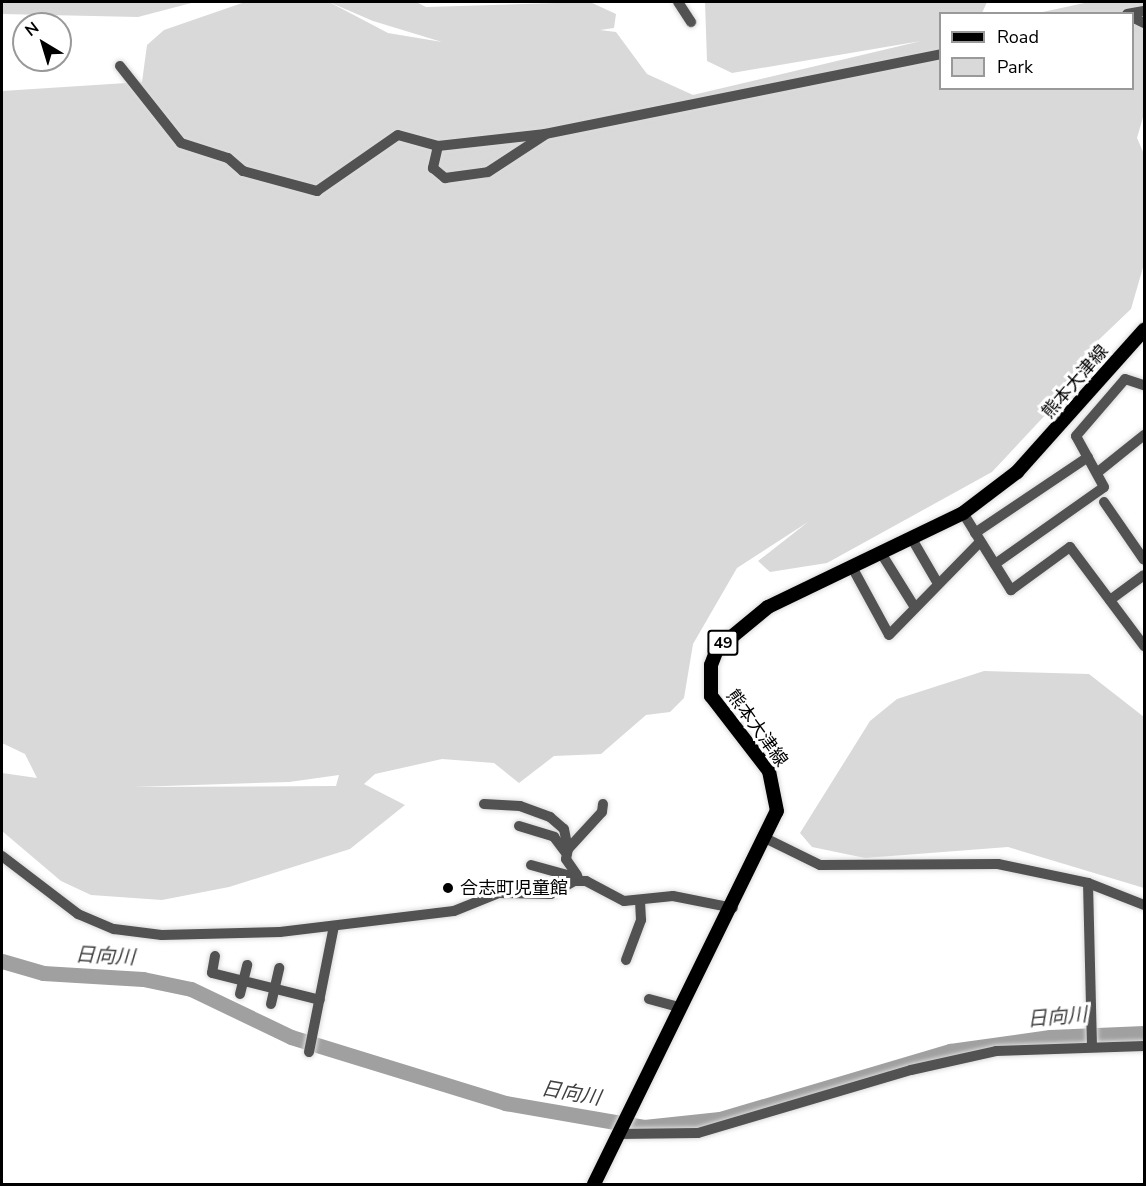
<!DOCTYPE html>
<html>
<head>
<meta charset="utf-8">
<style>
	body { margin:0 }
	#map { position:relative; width:1146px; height:1186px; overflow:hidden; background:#fff; font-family:"Nunito Sans","Noto Sans JP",sans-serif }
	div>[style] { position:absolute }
	.green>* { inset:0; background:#d9d9d9 }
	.river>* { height:15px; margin:-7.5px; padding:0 7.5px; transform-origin:7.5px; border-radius:7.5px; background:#a0a0a0 }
	.roads { filter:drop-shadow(0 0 2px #dbdbdb) drop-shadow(0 0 2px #dbdbdb) }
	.minor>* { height:10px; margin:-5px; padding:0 5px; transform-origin:5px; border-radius:5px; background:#525252 }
	.major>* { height:14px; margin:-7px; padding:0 7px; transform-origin:7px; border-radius:7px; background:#000 }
	.dots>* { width:16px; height:16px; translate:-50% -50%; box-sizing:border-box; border:3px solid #fff; border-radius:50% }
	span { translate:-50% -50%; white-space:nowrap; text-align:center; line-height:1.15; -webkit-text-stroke:6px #fff; paint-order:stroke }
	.shield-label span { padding:2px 4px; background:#fff; border:2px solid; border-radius:4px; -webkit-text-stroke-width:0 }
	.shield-label { font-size:16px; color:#000; font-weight:700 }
	.street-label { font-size:18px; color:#000 }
	.poi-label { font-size:18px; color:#000 }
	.left { translate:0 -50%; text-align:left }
	.water-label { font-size:20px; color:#414141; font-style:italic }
	.frame { position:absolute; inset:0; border:3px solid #000; pointer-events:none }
	.legend { position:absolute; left:939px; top:12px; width:195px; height:78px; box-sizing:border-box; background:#fff; border:2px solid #999; margin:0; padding:8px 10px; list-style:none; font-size:18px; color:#000 }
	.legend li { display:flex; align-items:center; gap:12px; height:30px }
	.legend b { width:30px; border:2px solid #999 }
	.north { position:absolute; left:12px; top:12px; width:60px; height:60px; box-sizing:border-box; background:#fff; border:2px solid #999; border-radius:50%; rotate:322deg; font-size:16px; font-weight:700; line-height:24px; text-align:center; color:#000 }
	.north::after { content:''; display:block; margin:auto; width:21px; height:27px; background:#000; clip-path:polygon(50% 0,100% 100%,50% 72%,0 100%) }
</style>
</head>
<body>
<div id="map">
	<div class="green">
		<i style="clip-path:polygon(2px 2px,195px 2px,138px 17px,2px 14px)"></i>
		<i style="clip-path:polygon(evenodd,245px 2px,416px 2px,426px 7px,590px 2px,616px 14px,614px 28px,600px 30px,616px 32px,647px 74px,693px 95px,921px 41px,732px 73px,707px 61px,705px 2px,987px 2px,982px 13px,940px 14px,940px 88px,1132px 88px,1132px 14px,1038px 13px,1089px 2px,1144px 2px,1144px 114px,1137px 138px,1144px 154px,1144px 264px,1131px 309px,1087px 351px,1049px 411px,992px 472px,827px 563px,770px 572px,758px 561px,808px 522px,737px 568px,693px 644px,684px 698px,670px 712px,646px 715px,601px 754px,554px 756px,519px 783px,494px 763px,442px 759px,375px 774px,364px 784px,405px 805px,350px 849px,229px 887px,162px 900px,91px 895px,61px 881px,2px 831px,2px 773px,37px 778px,25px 754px,2px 743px,2px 91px,142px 82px,147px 45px,164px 30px,245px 2px,329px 2px,373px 21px,442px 42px,388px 33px,329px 2px,245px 2px,339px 775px,336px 786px,133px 787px,289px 782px,339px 775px)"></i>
		<i style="clip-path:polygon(984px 671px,1089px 674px,1144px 717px,1144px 888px,1008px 847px,865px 858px,812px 847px,800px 833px,870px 721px,897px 699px)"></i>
	</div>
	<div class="river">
		<i style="left:2px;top:961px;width:43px;rotate:16.3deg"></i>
		<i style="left:43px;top:973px;width:100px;rotate:3.4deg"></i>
		<i style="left:143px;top:979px;width:49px;rotate:11.8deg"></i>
		<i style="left:191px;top:989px;width:111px;rotate:25.6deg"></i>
		<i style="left:291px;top:1037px;width:224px;rotate:17.1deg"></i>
		<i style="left:505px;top:1103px;width:141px;rotate:9.8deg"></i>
		<i style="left:644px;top:1127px;width:76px;rotate:-6deg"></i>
		<i style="left:720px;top:1119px;width:240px;rotate:-16.5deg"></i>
		<i style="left:950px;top:1051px;width:101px;rotate:-8deg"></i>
		<i style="left:1050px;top:1037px;width:94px;rotate:-2.4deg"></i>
	</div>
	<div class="roads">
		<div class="minor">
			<i style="left:678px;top:2px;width:24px;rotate:57deg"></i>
			<i style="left:1127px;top:14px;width:17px;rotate:-10deg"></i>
			<i style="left:1132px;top:17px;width:13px;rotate:27deg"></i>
			<i style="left:120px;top:66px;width:98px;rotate:51.6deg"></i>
			<i style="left:181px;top:143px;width:49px;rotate:17.7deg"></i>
			<i style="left:228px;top:158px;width:20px;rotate:41deg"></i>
			<i style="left:243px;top:171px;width:77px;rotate:15.1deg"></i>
			<i style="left:317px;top:191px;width:98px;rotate:-34.7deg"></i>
			<i style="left:398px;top:135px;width:41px;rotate:15.4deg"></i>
			<i style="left:438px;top:146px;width:108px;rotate:-6.4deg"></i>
			<i style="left:545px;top:134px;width:403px;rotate:-11.4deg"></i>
			<i style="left:438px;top:146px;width:23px;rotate:103deg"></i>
			<i style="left:433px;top:168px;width:16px;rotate:40deg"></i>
			<i style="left:445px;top:178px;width:43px;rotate:-7.9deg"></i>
			<i style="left:488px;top:172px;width:69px;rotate:-33.2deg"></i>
			<i style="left:1098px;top:472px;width:59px;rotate:-38.8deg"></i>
			<i style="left:1104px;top:502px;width:70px;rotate:55.4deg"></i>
			<i style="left:963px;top:513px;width:91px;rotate:58.1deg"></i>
			<i style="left:1011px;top:590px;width:73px;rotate:-36.1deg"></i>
			<i style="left:1070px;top:547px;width:124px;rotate:53.2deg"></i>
			<i style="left:975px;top:533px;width:136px;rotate:-33.9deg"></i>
			<i style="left:912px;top:539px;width:50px;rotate:59.8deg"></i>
			<i style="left:881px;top:553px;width:62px;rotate:58.1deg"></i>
			<i style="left:995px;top:564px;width:133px;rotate:-35.2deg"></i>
			<i style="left:1104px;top:487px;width:58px;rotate:-118.8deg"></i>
			<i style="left:1076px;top:436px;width:75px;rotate:-49.3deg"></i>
			<i style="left:1125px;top:379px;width:20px;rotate:18deg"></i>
			<i style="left:852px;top:567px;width:77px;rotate:61.4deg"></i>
			<i style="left:889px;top:635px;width:130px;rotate:-45.6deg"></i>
			<i style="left:1110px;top:600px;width:42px;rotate:-36.3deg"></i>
			<i style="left:484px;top:804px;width:36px;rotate:3deg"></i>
			<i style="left:520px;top:806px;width:32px;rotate:20deg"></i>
			<i style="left:550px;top:817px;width:18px;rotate:41deg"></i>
			<i style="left:564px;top:829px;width:20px;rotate:79deg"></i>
			<i style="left:519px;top:826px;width:37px;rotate:17deg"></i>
			<i style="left:554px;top:837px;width:21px;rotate:53deg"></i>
			<i style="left:767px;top:839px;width:59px;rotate:26.1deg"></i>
			<i style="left:820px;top:865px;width:178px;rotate:-0.3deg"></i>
			<i style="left:998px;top:864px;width:92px;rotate:11.9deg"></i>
			<i style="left:1088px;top:883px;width:60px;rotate:21.4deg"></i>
			<i style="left:2px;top:856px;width:96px;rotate:37.3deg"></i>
			<i style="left:78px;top:914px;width:39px;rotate:23deg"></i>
			<i style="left:114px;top:929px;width:48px;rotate:7.1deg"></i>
			<i style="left:162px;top:935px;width:118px;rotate:-1.5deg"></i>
			<i style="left:280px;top:932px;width:175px;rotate:-6.9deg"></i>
			<i style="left:454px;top:911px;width:48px;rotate:-21.8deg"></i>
			<i style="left:499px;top:893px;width:52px;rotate:1.1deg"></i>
			<i style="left:551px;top:894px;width:26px;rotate:-29deg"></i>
			<i style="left:574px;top:881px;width:12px"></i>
			<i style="left:586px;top:881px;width:43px;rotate:27.8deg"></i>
			<i style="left:624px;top:901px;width:49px;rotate:-5.8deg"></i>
			<i style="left:673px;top:896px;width:61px;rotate:11.3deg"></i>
			<i style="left:531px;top:865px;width:49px;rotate:15.5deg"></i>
			<i style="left:577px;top:875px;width:19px;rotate:-125deg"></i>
			<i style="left:566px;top:859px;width:10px;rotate:-79deg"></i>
			<i style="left:568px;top:849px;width:50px;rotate:-47.4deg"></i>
			<i style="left:602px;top:812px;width:8px;rotate:-83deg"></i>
			<i style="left:1088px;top:883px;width:163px;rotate:88.6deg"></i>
			<i style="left:215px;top:956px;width:17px;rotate:100deg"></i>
			<i style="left:212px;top:973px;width:111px;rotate:14deg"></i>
			<i style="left:626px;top:960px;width:43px;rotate:-69.4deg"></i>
			<i style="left:641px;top:920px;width:19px;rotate:-93deg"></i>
			<i style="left:240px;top:994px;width:30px;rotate:-76deg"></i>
			<i style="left:649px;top:999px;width:34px;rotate:15deg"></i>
			<i style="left:271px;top:1004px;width:37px;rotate:-77deg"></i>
			<i style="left:309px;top:1052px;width:128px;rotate:-78.8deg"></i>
			<i style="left:618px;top:1134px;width:80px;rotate:-0.7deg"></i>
			<i style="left:698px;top:1133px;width:222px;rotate:-16.5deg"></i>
			<i style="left:911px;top:1070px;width:87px;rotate:-12.6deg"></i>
			<i style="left:996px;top:1051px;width:148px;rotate:-1.9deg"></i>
		</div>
		<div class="major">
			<i style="left:594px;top:1184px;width:415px;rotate:-63.9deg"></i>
			<i style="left:777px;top:811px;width:41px;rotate:-101.3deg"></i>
			<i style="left:769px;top:771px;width:95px;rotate:-127.7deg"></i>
			<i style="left:711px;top:696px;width:31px;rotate:-90deg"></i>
			<i style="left:711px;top:665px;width:17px;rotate:-69deg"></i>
			<i style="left:717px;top:649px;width:66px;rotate:-39.5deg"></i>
			<i style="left:768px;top:607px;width:216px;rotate:-25.7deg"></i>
			<i style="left:963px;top:513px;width:68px;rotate:-37.2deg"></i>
			<i style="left:1017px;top:472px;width:191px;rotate:-48.2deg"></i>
		</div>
	</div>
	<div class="dots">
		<i style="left:448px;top:888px;background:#000"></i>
	</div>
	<div class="shield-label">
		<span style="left:723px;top:643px">49</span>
	</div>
	<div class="street-label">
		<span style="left:1075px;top:382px;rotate:-49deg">熊本大津線</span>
		<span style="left:757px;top:728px;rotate:54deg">熊本大津線</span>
	</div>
	<div class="poi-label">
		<span class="left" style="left:460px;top:888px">合志町児童館</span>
	</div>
	<div class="water-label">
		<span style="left:105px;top:956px;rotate:3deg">日向川</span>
		<span style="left:1057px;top:1017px;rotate:-5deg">日向川</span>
		<span style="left:571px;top:1093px;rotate:10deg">日向川</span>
	</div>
	<div class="frame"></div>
	<ul class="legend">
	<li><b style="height:8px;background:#000"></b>Road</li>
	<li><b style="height:16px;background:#d9d9d9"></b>Park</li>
	</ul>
	<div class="north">N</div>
</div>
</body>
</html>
